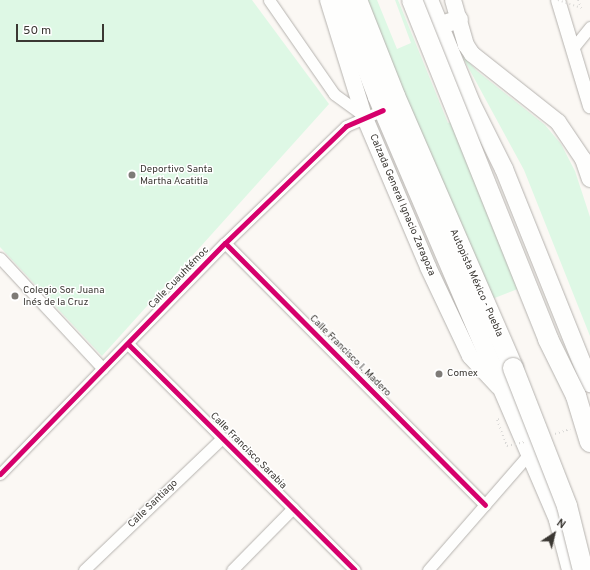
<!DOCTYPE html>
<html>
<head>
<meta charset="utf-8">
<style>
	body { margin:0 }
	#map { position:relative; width:590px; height:570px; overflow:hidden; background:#fbf8f4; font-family:Overpass,sans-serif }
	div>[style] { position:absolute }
	.green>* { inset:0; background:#def8e5 }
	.path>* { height:2px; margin-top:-1px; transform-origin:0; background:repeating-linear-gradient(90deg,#dad9d7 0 1px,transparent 0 4px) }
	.roads { filter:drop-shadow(0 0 1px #b5b2ae) drop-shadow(0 0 1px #b5b2ae) }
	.minor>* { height:11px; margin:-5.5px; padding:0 5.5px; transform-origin:5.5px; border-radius:5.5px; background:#fefefd }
	.tertiary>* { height:14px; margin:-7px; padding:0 7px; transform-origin:7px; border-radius:7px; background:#fefefd }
	.secondary>* { height:16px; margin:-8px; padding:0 8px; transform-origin:8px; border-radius:8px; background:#fefefd }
	.trunk>* { height:18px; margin:-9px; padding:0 9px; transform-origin:9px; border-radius:9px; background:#fefefd }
	.motorway>* { height:20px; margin:-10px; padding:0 10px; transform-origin:10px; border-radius:10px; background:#fefefd }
	.path-bridge>* { height:2px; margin-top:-1px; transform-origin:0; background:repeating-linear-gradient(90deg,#dad9d7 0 1px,transparent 0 4px) }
	.bridges { filter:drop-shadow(0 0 1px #b5b2ae) drop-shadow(0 0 1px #b5b2ae) }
	.motorway-bridge>* { height:20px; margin:-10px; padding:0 10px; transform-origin:10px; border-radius:10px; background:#fefefd }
	.cycleway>* { height:5px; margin:-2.5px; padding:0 2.5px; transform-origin:2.5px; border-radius:2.5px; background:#d6006c }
	.dots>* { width:11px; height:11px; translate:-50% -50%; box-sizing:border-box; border:2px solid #fff; border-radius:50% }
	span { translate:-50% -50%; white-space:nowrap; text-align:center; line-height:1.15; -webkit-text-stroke:3px #fff; paint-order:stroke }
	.poi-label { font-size:10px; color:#3b3833 }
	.left { translate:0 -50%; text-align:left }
	.street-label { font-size:10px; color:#3b3833 }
	.north { position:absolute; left:534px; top:514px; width:40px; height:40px; -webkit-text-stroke:3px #fff; paint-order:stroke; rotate:35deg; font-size:11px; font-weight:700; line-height:16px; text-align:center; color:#3b3833 }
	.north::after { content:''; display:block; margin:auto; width:14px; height:18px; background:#3b3833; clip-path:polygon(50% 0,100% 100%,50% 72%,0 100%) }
	.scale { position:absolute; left:16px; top:24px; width:88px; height:18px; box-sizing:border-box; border:2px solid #3b3833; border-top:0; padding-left:5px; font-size:12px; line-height:14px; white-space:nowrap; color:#3b3833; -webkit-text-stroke:3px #fff; paint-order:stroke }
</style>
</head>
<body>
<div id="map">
	<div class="green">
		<i style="clip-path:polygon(0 0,252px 0,329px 104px,102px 356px,0 247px)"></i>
		<i style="clip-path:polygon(368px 0,377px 0,397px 49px,411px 43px,395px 0,398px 0,448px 123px,463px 116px,536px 282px,474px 306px)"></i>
		<i style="clip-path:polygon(461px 54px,477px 71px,545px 125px,561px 144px,575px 171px,590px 217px,590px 336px,524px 170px)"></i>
	</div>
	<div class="path">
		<i style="left:578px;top:0;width:9px;rotate:69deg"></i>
		<i style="left:499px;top:419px;width:2px;rotate:153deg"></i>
		<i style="left:497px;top:420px;width:28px;rotate:69deg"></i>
	</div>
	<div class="roads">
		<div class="minor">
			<i style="left:269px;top:0;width:114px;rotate:55.3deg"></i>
			<i style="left:334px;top:94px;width:37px;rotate:36deg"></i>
			<i style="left:573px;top:48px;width:27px;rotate:-51deg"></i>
			<i style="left:225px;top:243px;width:369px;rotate:45.2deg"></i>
			<i style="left:0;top:258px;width:151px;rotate:47.1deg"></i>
			<i style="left:128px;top:344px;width:320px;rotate:44.9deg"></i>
			<i style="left:0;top:474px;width:322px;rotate:-45.8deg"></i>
			<i style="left:225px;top:243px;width:168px;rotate:-44deg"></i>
			<i style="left:346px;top:126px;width:40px;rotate:-23.4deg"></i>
			<i style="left:84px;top:570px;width:191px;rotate:-43.7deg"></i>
			<i style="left:232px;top:570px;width:87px;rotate:-45.5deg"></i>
			<i style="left:428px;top:570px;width:154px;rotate:-49deg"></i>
		</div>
		<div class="tertiary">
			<i style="left:558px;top:0;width:111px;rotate:73.2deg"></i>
		</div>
		<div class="secondary">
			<i style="left:328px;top:0;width:121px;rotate:72.8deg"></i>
			<i style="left:364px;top:116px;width:164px;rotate:67deg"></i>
			<i style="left:428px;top:267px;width:98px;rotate:64.7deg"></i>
			<i style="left:470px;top:356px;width:42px;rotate:46.9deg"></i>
			<i style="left:453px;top:0;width:47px;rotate:73.9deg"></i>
			<i style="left:466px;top:45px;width:11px;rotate:56deg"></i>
			<i style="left:472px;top:54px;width:110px;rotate:38.3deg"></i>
			<i style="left:558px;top:122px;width:45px;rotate:56deg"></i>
			<i style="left:583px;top:159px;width:21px;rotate:71deg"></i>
		</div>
		<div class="trunk">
			<i style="left:340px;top:0;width:104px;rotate:69.1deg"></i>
			<i style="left:377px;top:97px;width:460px;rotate:66.8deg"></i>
			<i style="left:558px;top:520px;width:52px;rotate:75.4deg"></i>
			<i style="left:429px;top:0;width:111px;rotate:67.8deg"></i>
			<i style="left:471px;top:103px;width:74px;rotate:63.4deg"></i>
			<i style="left:504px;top:169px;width:231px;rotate:68.1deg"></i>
			<i style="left:438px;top:26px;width:22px;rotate:-18deg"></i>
		</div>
		<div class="motorway">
			<i style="left:357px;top:0;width:103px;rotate:68.4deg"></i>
			<i style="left:395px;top:96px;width:296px;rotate:66.5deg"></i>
		</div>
	</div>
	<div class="path-bridge">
		<i style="left:558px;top:0;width:24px;rotate:19deg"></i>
		<i style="left:555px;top:434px;width:16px;rotate:-18deg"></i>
		<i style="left:507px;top:446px;width:18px;rotate:-13deg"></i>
	</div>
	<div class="bridges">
		<div class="motorway-bridge">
			<i style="left:412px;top:0;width:365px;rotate:68.1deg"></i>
			<i style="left:548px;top:339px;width:64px;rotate:63.8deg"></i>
			<i style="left:576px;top:396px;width:48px;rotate:73.1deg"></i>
			<i style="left:513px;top:368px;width:148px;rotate:68.6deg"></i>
			<i style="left:567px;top:506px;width:66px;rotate:76deg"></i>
		</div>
	</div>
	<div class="cycleway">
		<i style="left:225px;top:243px;width:369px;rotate:45.2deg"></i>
		<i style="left:128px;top:344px;width:320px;rotate:44.9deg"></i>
		<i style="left:0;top:474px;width:322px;rotate:-45.8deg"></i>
		<i style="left:225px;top:243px;width:168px;rotate:-44deg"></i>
		<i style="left:346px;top:126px;width:40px;rotate:-23.4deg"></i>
	</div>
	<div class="dots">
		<i style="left:132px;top:175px;background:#7e7b77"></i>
		<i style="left:15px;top:296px;background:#7e7b77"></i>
		<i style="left:439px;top:374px;background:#7e7b77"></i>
	</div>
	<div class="poi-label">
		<span class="left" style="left:140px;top:175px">Deportivo Santa<br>Martha Acatitla</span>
		<span class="left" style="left:23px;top:296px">Colegio Sor Juana<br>Inés de la Cruz</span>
		<span class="left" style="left:447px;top:374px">Comex</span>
	</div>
	<div class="street-label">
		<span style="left:402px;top:205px;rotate:67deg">Calzada General Ignacio Zaragoza</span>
		<span style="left:179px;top:278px;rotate:-46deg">Calle Cuauhtémoc</span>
		<span style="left:476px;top:283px;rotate:66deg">Autopista México - Puebla</span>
		<span style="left:350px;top:356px;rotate:45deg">Calle Francisco I. Madero</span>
		<span style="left:248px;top:451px;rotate:45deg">Calle Francisco Sarabia</span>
		<span style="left:153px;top:504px;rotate:-44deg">Calle Santiago</span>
	</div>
	<div class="north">N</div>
	<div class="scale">50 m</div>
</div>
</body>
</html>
